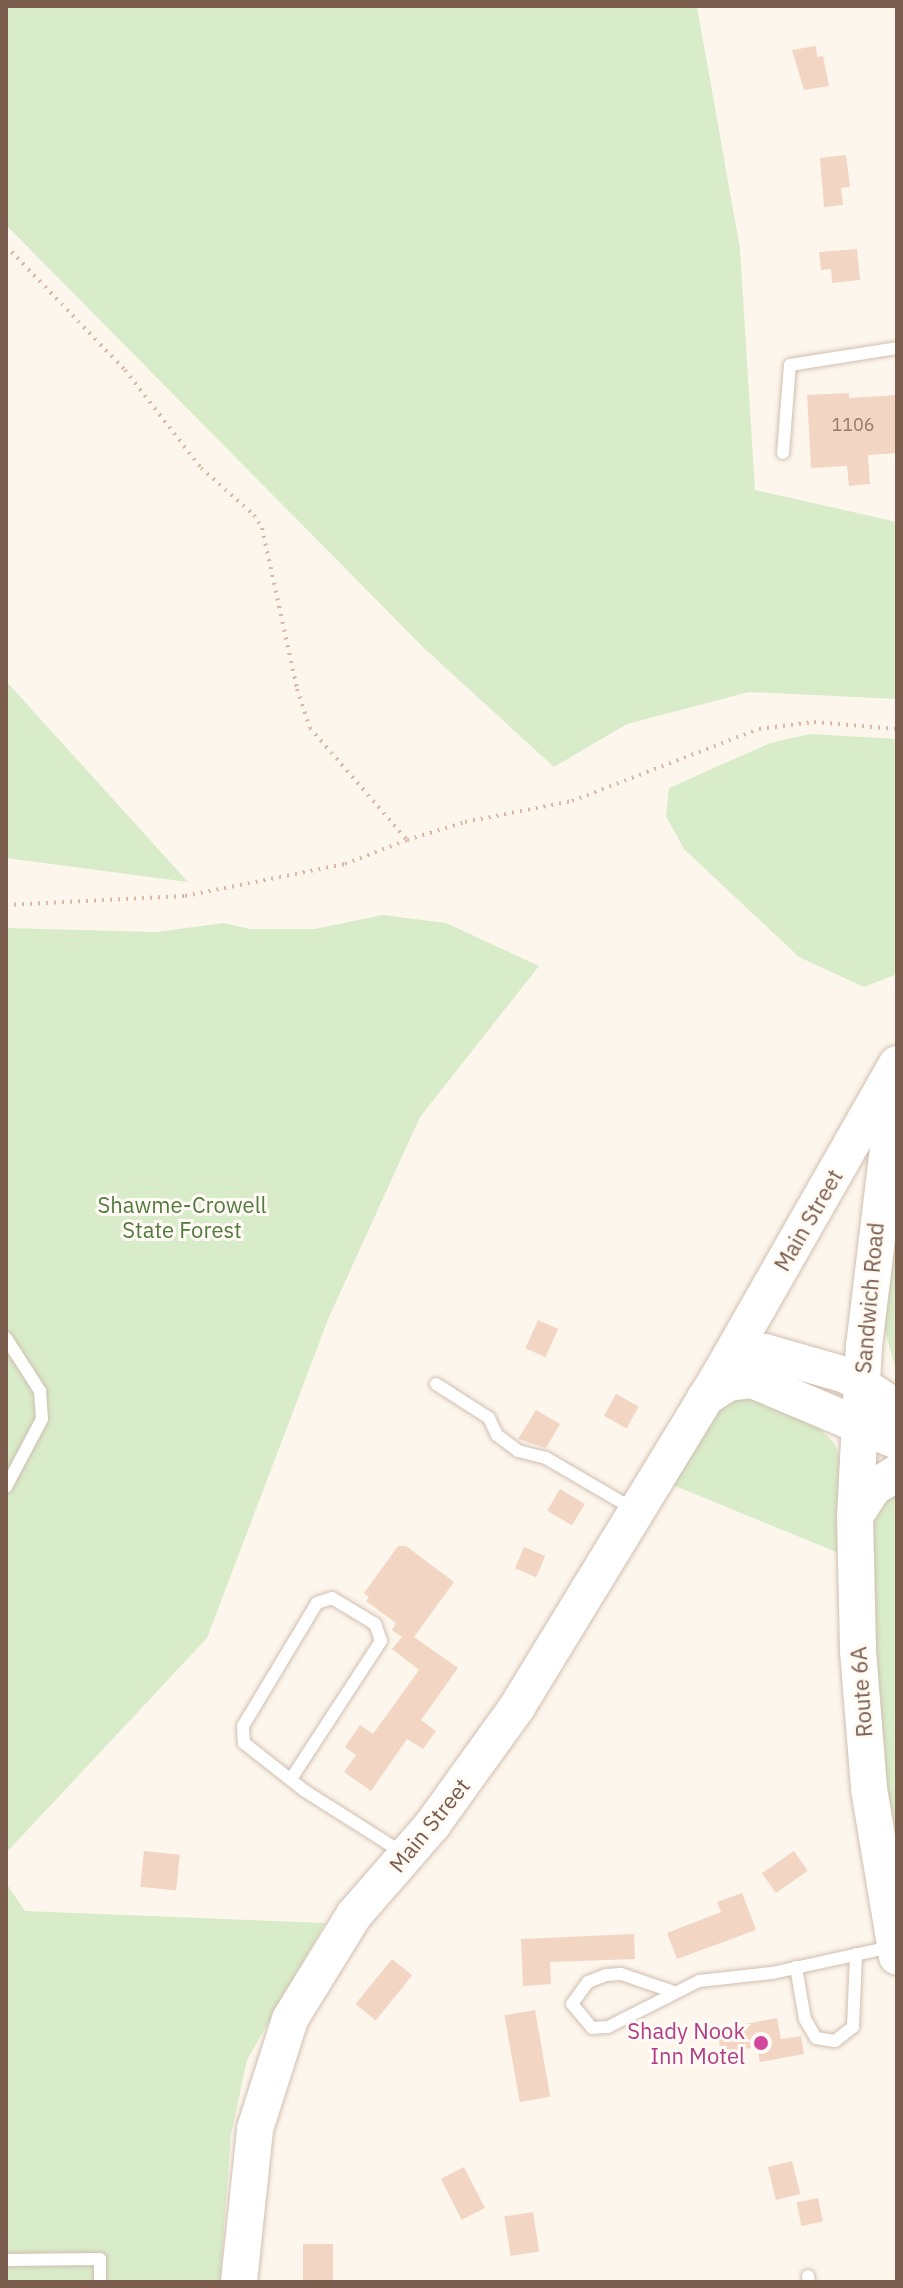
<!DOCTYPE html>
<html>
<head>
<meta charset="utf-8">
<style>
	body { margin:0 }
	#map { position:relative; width:903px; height:2288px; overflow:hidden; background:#fdf6ec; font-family:"IBM Plex Sans",sans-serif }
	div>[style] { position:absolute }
	.green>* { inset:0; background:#d8ecc9 }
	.building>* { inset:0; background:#f3d5c3; transform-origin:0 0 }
	.path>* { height:4px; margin-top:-2px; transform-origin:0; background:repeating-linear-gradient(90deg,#d9b8a5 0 2px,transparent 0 8px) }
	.roads { filter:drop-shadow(0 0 2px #d1beb0) drop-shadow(0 0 2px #d1beb0) }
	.lane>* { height:12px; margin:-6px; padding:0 6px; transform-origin:6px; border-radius:6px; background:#fff }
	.secondary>* { height:36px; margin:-18px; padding:0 18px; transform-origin:18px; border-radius:18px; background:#fff }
	.dots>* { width:22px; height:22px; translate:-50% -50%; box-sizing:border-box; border:4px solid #fffaf3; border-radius:50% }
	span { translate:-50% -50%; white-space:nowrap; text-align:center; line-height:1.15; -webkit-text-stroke:6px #fffaf3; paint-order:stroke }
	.number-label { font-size:18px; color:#987a6a }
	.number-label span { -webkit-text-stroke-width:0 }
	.park-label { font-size:22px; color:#537a41 }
	.street-label { font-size:22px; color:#7a5c4d }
	.hotel-label { font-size:22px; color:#b23c85 }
	.right { translate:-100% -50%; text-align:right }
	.frame { position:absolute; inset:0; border:8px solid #7a5c4d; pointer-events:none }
</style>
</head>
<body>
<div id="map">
	<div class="green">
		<i style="clip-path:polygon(6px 6px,697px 6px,740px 249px,755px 490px,897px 522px,897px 699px,749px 692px,627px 724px,554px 767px,424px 648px,6px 225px)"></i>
		<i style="clip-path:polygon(6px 681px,188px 882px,6px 858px)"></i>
		<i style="clip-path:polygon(810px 734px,897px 739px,897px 974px,864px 987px,799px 957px,684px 849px,666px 816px,669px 788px,770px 743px)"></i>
		<i style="clip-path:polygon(383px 915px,446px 923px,539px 966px,420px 1117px,329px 1317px,207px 1638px,6px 1853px,6px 928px,156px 932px,224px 923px,250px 929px,315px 929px)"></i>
		<i style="clip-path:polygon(897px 1205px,897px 1374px,882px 1320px)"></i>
		<i style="clip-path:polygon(743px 1392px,813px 1422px,834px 1443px,841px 1460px,841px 1554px,668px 1483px,713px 1410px)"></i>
		<i style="clip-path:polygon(897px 1488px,897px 1844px,895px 1844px,874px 1682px,871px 1534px,880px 1506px)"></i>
		<i style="clip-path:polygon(6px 1883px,25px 1911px,325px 1923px,247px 2060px,231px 2135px,220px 2282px,6px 2282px)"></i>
	</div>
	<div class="building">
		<i style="clip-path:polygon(816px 46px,817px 57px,823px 56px,829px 86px,804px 90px,792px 50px)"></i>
		<i style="clip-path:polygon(846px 155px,850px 187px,841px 188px,843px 205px,824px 207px,820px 158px)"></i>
		<i style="clip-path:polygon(857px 249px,860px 280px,832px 283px,831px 269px,821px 270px,819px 252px)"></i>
		<i style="clip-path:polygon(849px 393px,849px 398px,897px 395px,897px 453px,868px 455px,870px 484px,849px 486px,847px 466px,811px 468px,807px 395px)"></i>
		<i style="left:538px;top:1320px;width:22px;height:31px;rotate:24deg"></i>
		<i style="left:616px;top:1394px;width:26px;height:25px;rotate:29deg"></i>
		<i style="clip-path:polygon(536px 1410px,560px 1424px,546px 1448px,518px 1439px)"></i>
		<i style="left:560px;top:1489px;width:29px;height:25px;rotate:31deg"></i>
		<i style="clip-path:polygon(398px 1546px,406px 1546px,454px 1582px,414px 1637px,458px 1668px,421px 1720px,436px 1731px,423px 1749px,407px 1739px,371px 1791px,344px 1772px,356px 1755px,345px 1747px,360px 1725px,373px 1734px,419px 1670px,392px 1649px,402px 1637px,392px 1630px,396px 1623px,366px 1601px,369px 1597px,364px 1593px)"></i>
		<i style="left:524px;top:1547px;width:23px;height:23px;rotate:23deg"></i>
		<i style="left:144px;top:1851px;width:36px;height:36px;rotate:6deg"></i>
		<i style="left:794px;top:1851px;width:24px;height:39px;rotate:55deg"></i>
		<i style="clip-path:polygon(742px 1893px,756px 1930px,677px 1959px,667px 1933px,721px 1912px,717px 1902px)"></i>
		<i style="clip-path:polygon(634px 1934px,635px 1959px,550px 1962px,551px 1984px,523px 1986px,521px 1939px)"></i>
		<i style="left:392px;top:1959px;width:26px;height:58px;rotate:39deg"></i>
		<i style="left:535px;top:2010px;width:88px;height:31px;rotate:80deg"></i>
		<i style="clip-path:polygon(777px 2018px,781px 2039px,801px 2036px,804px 2054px,760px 2062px,757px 2047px,721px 2053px,717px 2029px)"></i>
		<i style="left:792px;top:2161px;width:34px;height:25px;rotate:76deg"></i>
		<i style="left:464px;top:2167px;width:46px;height:26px;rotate:63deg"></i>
		<i style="left:818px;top:2198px;width:24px;height:22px;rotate:78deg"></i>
		<i style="left:533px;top:2212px;width:40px;height:29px;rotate:81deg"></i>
		<i style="left:303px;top:2244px;width:30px;height:38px"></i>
	</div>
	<div class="path">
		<i style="left:6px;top:246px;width:172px;rotate:46.2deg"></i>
		<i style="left:125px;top:370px;width:124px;rotate:52.2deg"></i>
		<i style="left:201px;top:468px;width:71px;rotate:41.6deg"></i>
		<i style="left:254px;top:515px;width:15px;rotate:58deg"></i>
		<i style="left:262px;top:528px;width:165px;rotate:77.7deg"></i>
		<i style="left:297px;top:689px;width:41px;rotate:71.6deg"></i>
		<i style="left:310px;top:728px;width:148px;rotate:49.1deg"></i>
		<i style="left:407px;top:840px;width:61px;rotate:-17.2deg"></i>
		<i style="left:465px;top:822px;width:109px;rotate:-11.1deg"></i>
		<i style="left:572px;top:801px;width:200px;rotate:-21.1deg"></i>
		<i style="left:759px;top:729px;width:55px;rotate:-7.3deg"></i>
		<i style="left:814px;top:722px;width:83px;rotate:4.8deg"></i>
		<i style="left:6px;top:905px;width:179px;rotate:-2.9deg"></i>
		<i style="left:185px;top:896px;width:163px;rotate:-11.3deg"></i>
		<i style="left:345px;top:864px;width:66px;rotate:-21.2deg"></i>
	</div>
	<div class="roads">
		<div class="lane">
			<i style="left:783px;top:453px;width:88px;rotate:-85.5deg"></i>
			<i style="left:790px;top:365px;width:108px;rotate:-9deg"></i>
			<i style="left:6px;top:1338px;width:63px;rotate:57.3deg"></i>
			<i style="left:40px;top:1391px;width:28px;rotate:86deg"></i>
			<i style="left:42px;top:1419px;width:77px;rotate:117.9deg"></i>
			<i style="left:436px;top:1384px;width:63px;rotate:32.7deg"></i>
			<i style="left:489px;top:1418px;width:19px;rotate:65deg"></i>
			<i style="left:497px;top:1435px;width:26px;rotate:37deg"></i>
			<i style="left:518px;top:1451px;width:29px;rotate:14deg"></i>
			<i style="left:546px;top:1458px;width:103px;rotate:30.3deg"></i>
			<i style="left:291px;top:1779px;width:165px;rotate:-56.9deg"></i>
			<i style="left:381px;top:1641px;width:18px;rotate:-109deg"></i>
			<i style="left:375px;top:1624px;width:50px;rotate:-148.8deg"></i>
			<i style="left:332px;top:1598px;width:16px;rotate:162deg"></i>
			<i style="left:317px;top:1603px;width:144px;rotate:121deg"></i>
			<i style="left:243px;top:1726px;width:17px;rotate:87deg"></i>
			<i style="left:244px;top:1743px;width:78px;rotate:38.2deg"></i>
			<i style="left:305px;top:1791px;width:116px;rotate:32.3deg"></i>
			<i style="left:796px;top:1967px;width:53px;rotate:80.2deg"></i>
			<i style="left:805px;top:2019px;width:22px;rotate:60deg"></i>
			<i style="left:816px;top:2038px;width:19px;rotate:9deg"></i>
			<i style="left:835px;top:2041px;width:23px;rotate:-38deg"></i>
			<i style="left:853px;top:2027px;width:73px;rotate:-87.6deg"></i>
			<i style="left:671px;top:1991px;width:53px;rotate:-161.2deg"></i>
			<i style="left:621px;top:1974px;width:15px;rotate:176deg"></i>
			<i style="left:606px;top:1975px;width:19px;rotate:159deg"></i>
			<i style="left:588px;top:1982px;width:27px;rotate:126deg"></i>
			<i style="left:572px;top:2004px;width:31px;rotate:50deg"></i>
			<i style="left:592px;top:2028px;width:16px;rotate:-4deg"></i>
			<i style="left:608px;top:2027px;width:102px;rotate:-26.8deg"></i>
			<i style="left:699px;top:1981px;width:73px;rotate:-6.3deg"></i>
			<i style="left:772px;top:1973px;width:122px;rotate:-12.3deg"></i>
			<i style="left:6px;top:2260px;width:94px;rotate:-0.6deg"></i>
			<i style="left:100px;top:2259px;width:23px;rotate:90deg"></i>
			<i style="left:808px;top:2276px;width:6px;rotate:81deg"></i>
		</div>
		<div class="secondary">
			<i style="left:896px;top:1082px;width:265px;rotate:96.9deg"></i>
			<i style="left:864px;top:1345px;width:171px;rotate:93deg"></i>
			<i style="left:855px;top:1516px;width:135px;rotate:88.7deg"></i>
			<i style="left:858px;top:1651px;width:138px;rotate:85.4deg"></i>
			<i style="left:869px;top:1789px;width:170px;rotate:80.5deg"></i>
			<i style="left:720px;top:1375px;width:23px;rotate:-43deg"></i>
			<i style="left:737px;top:1359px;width:29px;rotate:-14deg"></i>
			<i style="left:765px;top:1352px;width:84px;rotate:15.9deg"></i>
			<i style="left:846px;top:1375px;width:61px;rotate:32.9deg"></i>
			<i style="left:705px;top:1398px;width:27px;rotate:-33deg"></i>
			<i style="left:728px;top:1383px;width:24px;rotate:-7deg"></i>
			<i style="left:752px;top:1380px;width:157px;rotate:22.8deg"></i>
			<i style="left:855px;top:1516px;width:33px;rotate:-57deg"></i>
			<i style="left:873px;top:1488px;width:28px;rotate:-32deg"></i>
			<i style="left:239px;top:2282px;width:154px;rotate:-84deg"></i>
			<i style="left:255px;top:2129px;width:115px;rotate:-72.3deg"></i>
			<i style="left:290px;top:2019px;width:122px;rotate:-58.4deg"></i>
			<i style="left:354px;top:1915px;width:121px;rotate:-49deg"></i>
			<i style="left:433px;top:1824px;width:144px;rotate:-54.3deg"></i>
			<i style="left:517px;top:1707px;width:388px;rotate:-58.6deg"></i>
			<i style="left:719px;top:1376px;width:359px;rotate:-60.3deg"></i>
		</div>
	</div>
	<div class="dots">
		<i style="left:761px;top:2043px;background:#d1479c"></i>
	</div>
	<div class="number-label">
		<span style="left:853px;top:425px">1106</span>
	</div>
	<div class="park-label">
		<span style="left:182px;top:1217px">Shawme-Crowell<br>State Forest</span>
	</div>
	<div class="street-label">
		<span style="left:808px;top:1220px;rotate:-60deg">Main Street</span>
		<span style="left:869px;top:1298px;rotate:-85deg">Sandwich Road</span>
		<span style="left:861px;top:1692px;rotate:-94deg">Route 6A</span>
		<span style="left:429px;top:1825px;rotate:-51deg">Main Street</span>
	</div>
	<div class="hotel-label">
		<span class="right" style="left:745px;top:2043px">Shady Nook<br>Inn Motel</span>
	</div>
	<div class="frame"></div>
</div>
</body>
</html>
